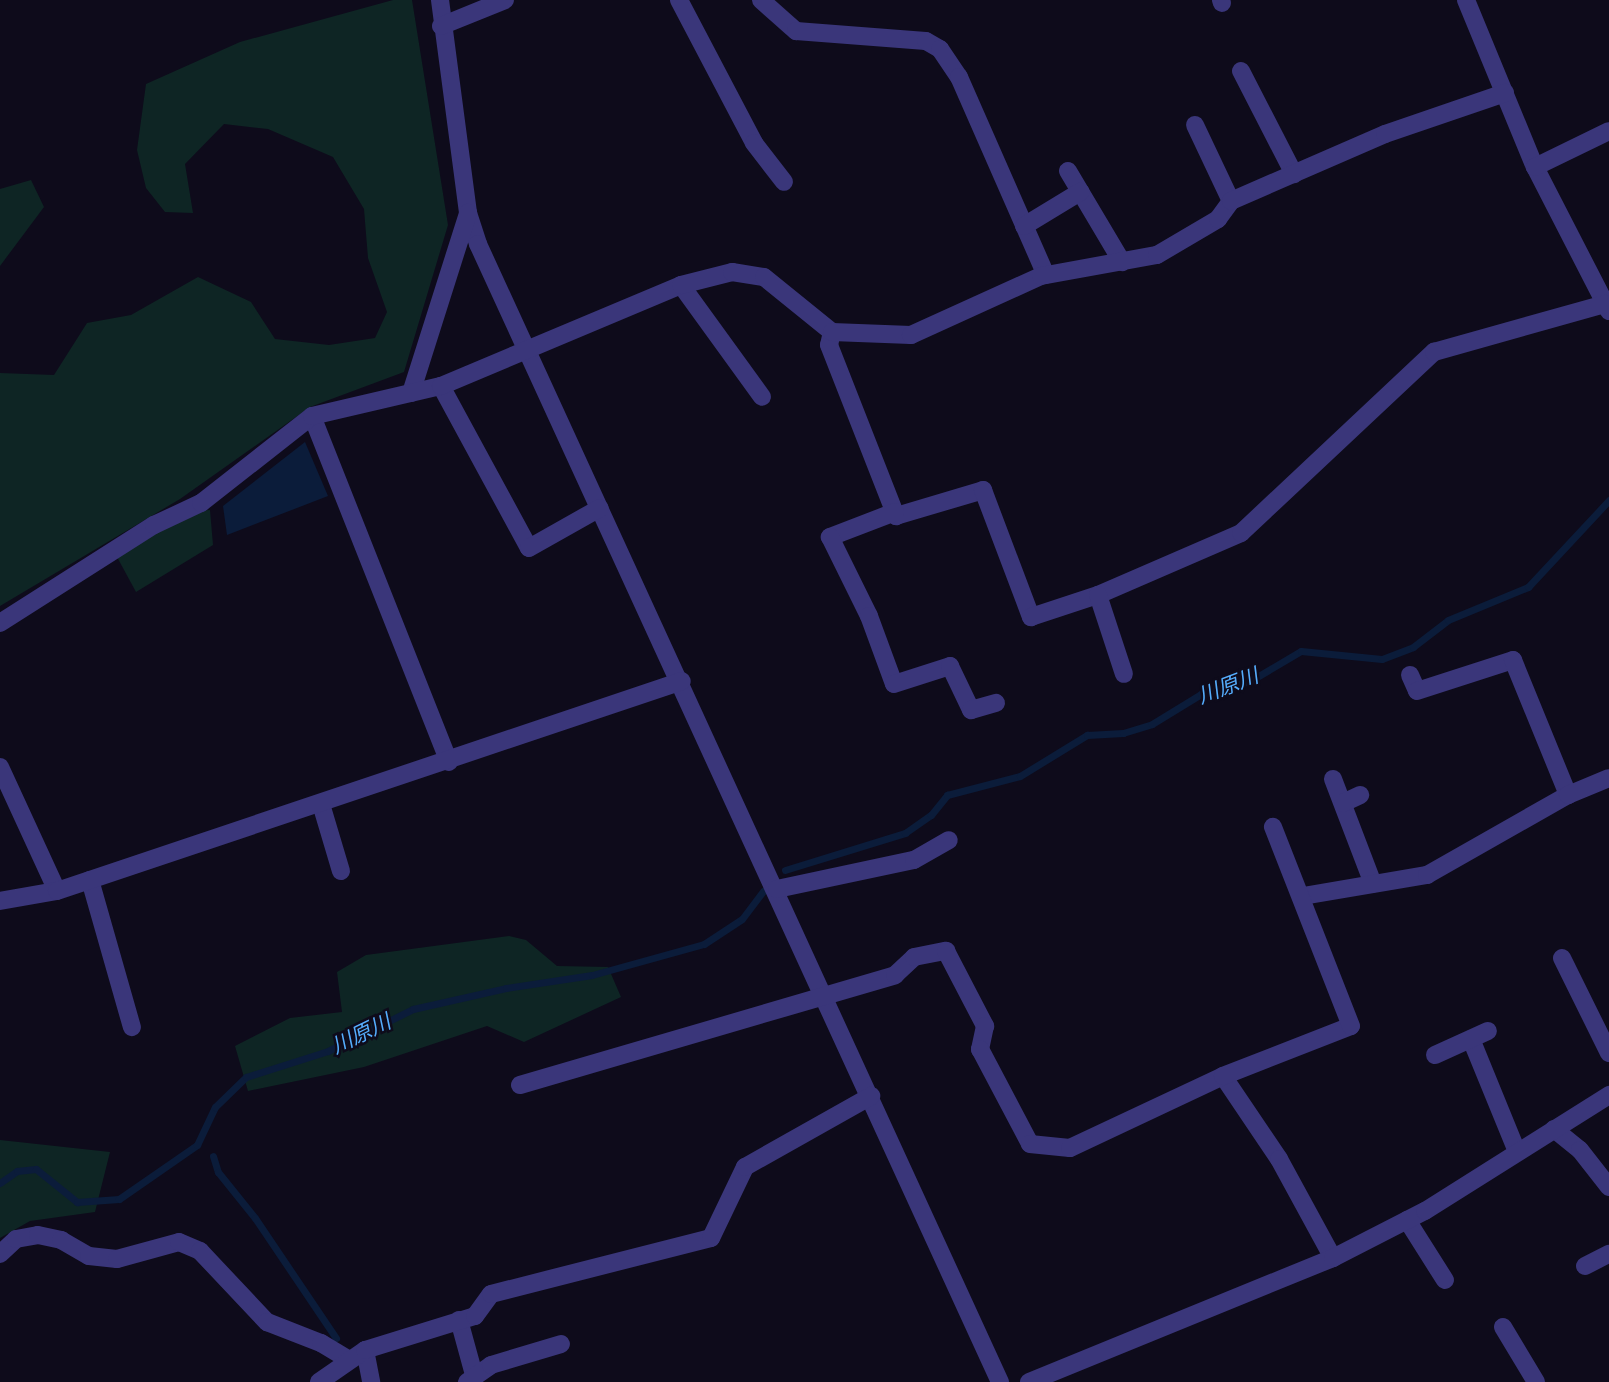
<!DOCTYPE html>
<html>
<head>
<meta charset="utf-8">
<style>
	body { margin:0 }
	#map { position:relative; width:1609px; height:1382px; overflow:hidden; background:#0e0b1b; font-family:"PT Sans Narrow","Noto Sans JP",sans-serif }
	div>[style] { position:absolute }
	.green>* { inset:0; background:#0e2524 }
	.water>* { inset:0; background:#0b1c3a }
	.stream>* { height:7px; margin:-3.5px; padding:0 3.5px; transform-origin:3.5px; border-radius:3.5px; background:#0b1c3a }
	.street>* { height:18px; margin:-9px; padding:0 9px; transform-origin:9px; border-radius:9px; background:#3a367a }
	span { translate:-50% -50%; white-space:nowrap; text-align:center; line-height:1.15; -webkit-text-stroke:5px #0e0b1b; paint-order:stroke }
	.water-label { font-size:21px; color:#55adfd; font-style:italic }
</style>
</head>
<body>
<div id="map">
	<div class="green">
		<i style="clip-path:polygon(393px 0,412px 0,448px 225px,404px 372px,310px 407px,180px 499px,0 606px,0 373px,54px 375px,87px 323px,131px 315px,198px 277px,251px 302px,275px 339px,329px 345px,375px 338px,387px 312px,368px 258px,364px 209px,333px 157px,268px 129px,224px 124px,185px 164px,193px 213px,165px 212px,146px 188px,137px 150px,146px 84px,240px 42px)"></i>
		<i style="clip-path:polygon(31px 180px,44px 207px,0 266px,0 189px)"></i>
		<i style="clip-path:polygon(210px 510px,213px 545px,136px 592px,117px 557px,194px 511px)"></i>
		<i style="clip-path:polygon(509px 936px,526px 940px,557px 966px,608px 967px,621px 997px,524px 1042px,487px 1026px,364px 1067px,248px 1091px,235px 1046px,290px 1018px,342px 1012px,337px 972px,366px 955px)"></i>
		<i style="clip-path:polygon(0 1140px,110px 1152px,95px 1212px,30px 1221px,0 1238px)"></i>
	</div>
	<div class="water">
		<i style="clip-path:polygon(305px 442px,328px 496px,227px 535px,223px 506px)"></i>
	</div>
	<div class="stream">
		<i style="left:785px;top:870px;width:126px;rotate:-17.1deg"></i>
		<i style="left:905px;top:833px;width:32px;rotate:-35deg"></i>
		<i style="left:931px;top:815px;width:26px;rotate:-51deg"></i>
		<i style="left:947px;top:795px;width:75px;rotate:-14.6deg"></i>
		<i style="left:1020px;top:776px;width:79px;rotate:-31.5deg"></i>
		<i style="left:1087px;top:735px;width:36px;rotate:-3deg"></i>
		<i style="left:1123px;top:733px;width:30px;rotate:-17deg"></i>
		<i style="left:1152px;top:724px;width:57px;rotate:-31.5deg"></i>
		<i style="left:1201px;top:694px;width:51px;rotate:-14.9deg"></i>
		<i style="left:1250px;top:681px;width:59px;rotate:-30.5deg"></i>
		<i style="left:1301px;top:651px;width:81px;rotate:5.6deg"></i>
		<i style="left:1382px;top:659px;width:33px;rotate:-21deg"></i>
		<i style="left:1413px;top:647px;width:44px;rotate:-37.6deg"></i>
		<i style="left:1448px;top:620px;width:87px;rotate:-22.4deg"></i>
		<i style="left:1528px;top:587px;width:119px;rotate:-47deg"></i>
		<i style="left:213px;top:1156px;width:17px;rotate:73deg"></i>
		<i style="left:218px;top:1172px;width:59px;rotate:51.2deg"></i>
		<i style="left:255px;top:1218px;width:145px;rotate:56deg"></i>
		<i style="left:0;top:1183px;width:21px;rotate:-35deg"></i>
		<i style="left:17px;top:1171px;width:19px;rotate:-6deg"></i>
		<i style="left:36px;top:1169px;width:53px;rotate:38.8deg"></i>
		<i style="left:77px;top:1202px;width:42px;rotate:-4.1deg"></i>
		<i style="left:119px;top:1199px;width:95px;rotate:-34.7deg"></i>
		<i style="left:197px;top:1145px;width:42px;rotate:-64.7deg"></i>
		<i style="left:215px;top:1107px;width:43px;rotate:-44.1deg"></i>
		<i style="left:246px;top:1077px;width:86px;rotate:-17.6deg"></i>
		<i style="left:328px;top:1051px;width:95px;rotate:-26.3deg"></i>
		<i style="left:413px;top:1009px;width:95px;rotate:-12.7deg"></i>
		<i style="left:506px;top:988px;width:87px;rotate:-8.6deg"></i>
		<i style="left:592px;top:975px;width:116px;rotate:-15.5deg"></i>
		<i style="left:704px;top:944px;width:45px;rotate:-33.3deg"></i>
		<i style="left:742px;top:919px;width:35px;rotate:-53deg"></i>
	</div>
	<div class="street">
		<i style="left:440px;top:0;width:215px;rotate:82.5deg"></i>
		<i style="left:468px;top:213px;width:33px;rotate:72deg"></i>
		<i style="left:478px;top:244px;width:1252px;rotate:65.36deg"></i>
		<i style="left:679px;top:0;width:161px;rotate:62.3deg"></i>
		<i style="left:754px;top:143px;width:49px;rotate:52.4deg"></i>
		<i style="left:761px;top:0;width:47px;rotate:41.5deg"></i>
		<i style="left:796px;top:31px;width:130px;rotate:4.4deg"></i>
		<i style="left:926px;top:41px;width:16px;rotate:30deg"></i>
		<i style="left:940px;top:49px;width:34px;rotate:56deg"></i>
		<i style="left:959px;top:77px;width:216px;rotate:66.3deg"></i>
		<i style="left:1221px;top:0;width:3px;rotate:72deg"></i>
		<i style="left:1466px;top:0;width:181px;rotate:67.6deg"></i>
		<i style="left:1535px;top:167px;width:162px;rotate:62.8deg"></i>
		<i style="left:441px;top:26px;width:69px;rotate:-22.1deg"></i>
		<i style="left:1241px;top:71px;width:116px;rotate:62.8deg"></i>
		<i style="left:1195px;top:125px;width:84px;rotate:64.7deg"></i>
		<i style="left:1535px;top:167px;width:82px;rotate:-25.9deg"></i>
		<i style="left:1068px;top:171px;width:106px;rotate:59.3deg"></i>
		<i style="left:1024px;top:226px;width:66px;rotate:-31.3deg"></i>
		<i style="left:681px;top:285px;width:138px;rotate:54.1deg"></i>
		<i style="left:832px;top:332px;width:13px;rotate:103deg"></i>
		<i style="left:829px;top:345px;width:184px;rotate:68.6deg"></i>
		<i style="left:896px;top:516px;width:91px;rotate:-16.6deg"></i>
		<i style="left:983px;top:490px;width:136px;rotate:69.3deg"></i>
		<i style="left:1031px;top:617px;width:71px;rotate:-18.2deg"></i>
		<i style="left:1098px;top:595px;width:156px;rotate:-23.4deg"></i>
		<i style="left:1241px;top:533px;width:265px;rotate:-43.2deg"></i>
		<i style="left:1434px;top:352px;width:178px;rotate:-15.7deg"></i>
		<i style="left:441px;top:386px;width:184px;rotate:61.5deg"></i>
		<i style="left:529px;top:548px;width:81px;rotate:-29.4deg"></i>
		<i style="left:411px;top:393px;width:189px;rotate:-72.4deg"></i>
		<i style="left:312px;top:416px;width:372px;rotate:68.4deg"></i>
		<i style="left:895px;top:512px;width:70px;rotate:159deg"></i>
		<i style="left:830px;top:537px;width:88px;rotate:63.7deg"></i>
		<i style="left:869px;top:616px;width:72px;rotate:69.8deg"></i>
		<i style="left:894px;top:684px;width:59px;rotate:-17.8deg"></i>
		<i style="left:950px;top:666px;width:49px;rotate:64.5deg"></i>
		<i style="left:971px;top:710px;width:26px;rotate:-16deg"></i>
		<i style="left:1098px;top:595px;width:83px;rotate:71.8deg"></i>
		<i style="left:0;top:623px;width:183px;rotate:-32.5deg"></i>
		<i style="left:154px;top:525px;width:52px;rotate:-25.1deg"></i>
		<i style="left:201px;top:503px;width:141px;rotate:-38.1deg"></i>
		<i style="left:312px;top:416px;width:132px;rotate:-13.1deg"></i>
		<i style="left:441px;top:386px;width:260px;rotate:-22.8deg"></i>
		<i style="left:681px;top:285px;width:53px;rotate:-14.3deg"></i>
		<i style="left:732px;top:272px;width:32px;rotate:9deg"></i>
		<i style="left:764px;top:277px;width:87px;rotate:39deg"></i>
		<i style="left:832px;top:332px;width:79px;rotate:2.2deg"></i>
		<i style="left:911px;top:335px;width:143px;rotate:-24.4deg"></i>
		<i style="left:1041px;top:276px;width:118px;rotate:-10.3deg"></i>
		<i style="left:1157px;top:255px;width:71px;rotate:-30.5deg"></i>
		<i style="left:1218px;top:219px;width:22px;rotate:-54deg"></i>
		<i style="left:1231px;top:201px;width:168px;rotate:-23.5deg"></i>
		<i style="left:1385px;top:134px;width:127px;rotate:-18.9deg"></i>
		<i style="left:1410px;top:675px;width:17px;rotate:66deg"></i>
		<i style="left:1417px;top:691px;width:101px;rotate:-17.9deg"></i>
		<i style="left:1513px;top:660px;width:146px;rotate:67.8deg"></i>
		<i style="left:0;top:767px;width:136px;rotate:65.3deg"></i>
		<i style="left:1333px;top:779px;width:112px;rotate:69.1deg"></i>
		<i style="left:1343px;top:803px;width:19px;rotate:-25deg"></i>
		<i style="left:321px;top:804px;width:70px;rotate:73.4deg"></i>
		<i style="left:90px;top:880px;width:153px;rotate:74.1deg"></i>
		<i style="left:777px;top:889px;width:140px;rotate:-12deg"></i>
		<i style="left:914px;top:860px;width:40px;rotate:-29.7deg"></i>
		<i style="left:1303px;top:896px;width:126px;rotate:-9.6deg"></i>
		<i style="left:1427px;top:875px;width:162px;rotate:-29.6deg"></i>
		<i style="left:1568px;top:795px;width:44px;rotate:-22.5deg"></i>
		<i style="left:0;top:901px;width:58px;rotate:-10deg"></i>
		<i style="left:57px;top:891px;width:659px;rotate:-18.57deg"></i>
		<i style="left:1562px;top:958px;width:106px;rotate:63.7deg"></i>
		<i style="left:1471px;top:1039px;width:122px;rotate:67.8deg"></i>
		<i style="left:1435px;top:1055px;width:58px;rotate:-24.4deg"></i>
		<i style="left:1223px;top:1076px;width:100px;rotate:56deg"></i>
		<i style="left:1279px;top:1159px;width:113px;rotate:61.4deg"></i>
		<i style="left:520px;top:1085px;width:391px;rotate:-16.3deg"></i>
		<i style="left:895px;top:975px;width:26px;rotate:-43deg"></i>
		<i style="left:914px;top:957px;width:33px;rotate:-11deg"></i>
		<i style="left:946px;top:951px;width:85px;rotate:62.5deg"></i>
		<i style="left:985px;top:1026px;width:24px;rotate:102deg"></i>
		<i style="left:980px;top:1049px;width:107px;rotate:62.2deg"></i>
		<i style="left:1030px;top:1144px;width:40px;rotate:5.7deg"></i>
		<i style="left:1070px;top:1148px;width:169px;rotate:-25.2deg"></i>
		<i style="left:1223px;top:1076px;width:137px;rotate:-21.3deg"></i>
		<i style="left:1351px;top:1026px;width:214px;rotate:-111.4deg"></i>
		<i style="left:1554px;top:1129px;width:33px;rotate:39deg"></i>
		<i style="left:1580px;top:1150px;width:47px;rotate:51.9deg"></i>
		<i style="left:1407px;top:1220px;width:71px;rotate:57.7deg"></i>
		<i style="left:0;top:1254px;width:22px;rotate:-43deg"></i>
		<i style="left:16px;top:1239px;width:22px;rotate:-10deg"></i>
		<i style="left:38px;top:1235px;width:24px;rotate:12deg"></i>
		<i style="left:61px;top:1240px;width:32px;rotate:30deg"></i>
		<i style="left:89px;top:1256px;width:28px;rotate:6deg"></i>
		<i style="left:117px;top:1259px;width:64px;rotate:-15.3deg"></i>
		<i style="left:179px;top:1242px;width:23px;rotate:23deg"></i>
		<i style="left:200px;top:1251px;width:98px;rotate:46.7deg"></i>
		<i style="left:267px;top:1322px;width:58px;rotate:21.3deg"></i>
		<i style="left:321px;top:1343px;width:33px;rotate:31deg"></i>
		<i style="left:1585px;top:1266px;width:27px;rotate:-27deg"></i>
		<i style="left:459px;top:1320px;width:57px;rotate:74.7deg"></i>
		<i style="left:1503px;top:1327px;width:64px;rotate:59deg"></i>
		<i style="left:365px;top:1350px;width:33px;rotate:79deg"></i>
		<i style="left:319px;top:1382px;width:56px;rotate:-34.8deg"></i>
		<i style="left:365px;top:1350px;width:115px;rotate:-17.2deg"></i>
		<i style="left:475px;top:1316px;width:27px;rotate:-54deg"></i>
		<i style="left:491px;top:1294px;width:227px;rotate:-14.3deg"></i>
		<i style="left:711px;top:1238px;width:79px;rotate:-64.4deg"></i>
		<i style="left:745px;top:1167px;width:145px;rotate:-29.4deg"></i>
		<i style="left:467px;top:1382px;width:29px;rotate:-35deg"></i>
		<i style="left:491px;top:1365px;width:73px;rotate:-16.7deg"></i>
		<i style="left:1029px;top:1382px;width:328px;rotate:-22.2deg"></i>
		<i style="left:1333px;top:1258px;width:103px;rotate:-27.1deg"></i>
		<i style="left:1425px;top:1211px;width:218px;rotate:-32.2deg"></i>
	</div>
	<div class="water-label">
		<span style="left:1228px;top:686px;rotate:-21deg">川原川</span>
		<span style="left:361px;top:1034px;rotate:-26deg">川原川</span>
	</div>
</div>
</body>
</html>
